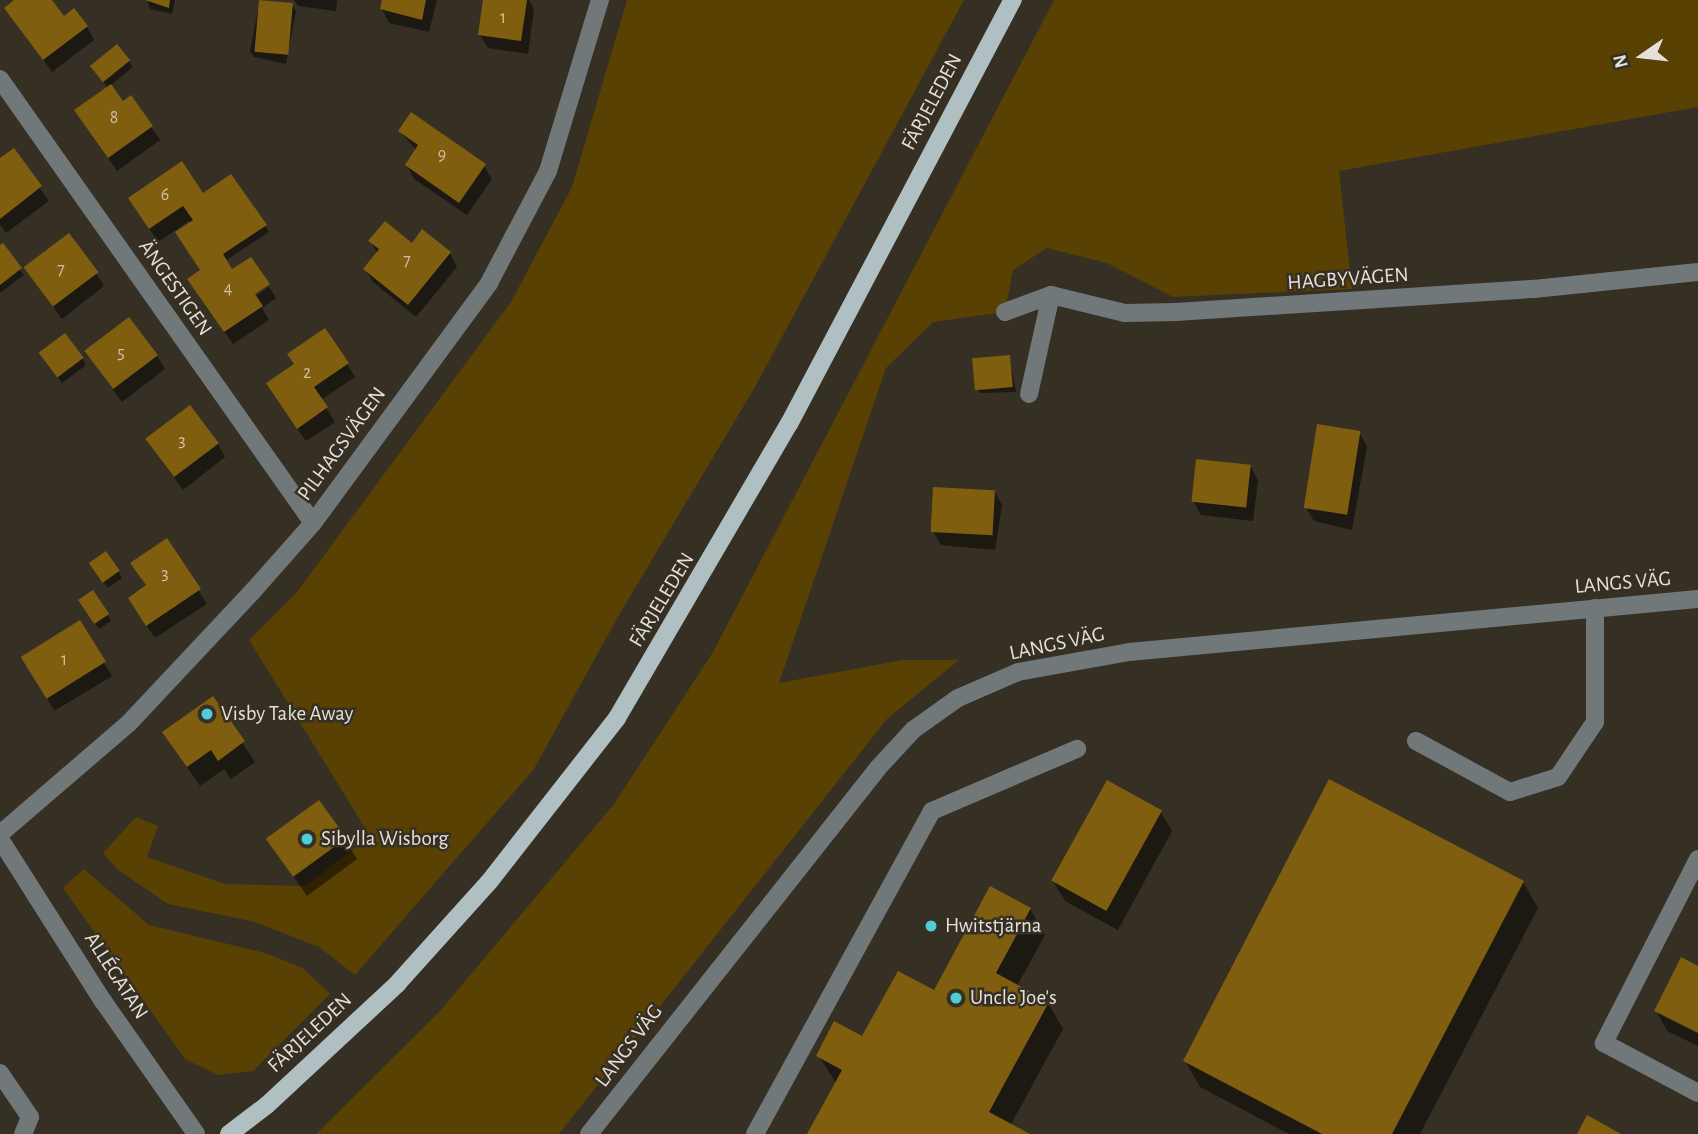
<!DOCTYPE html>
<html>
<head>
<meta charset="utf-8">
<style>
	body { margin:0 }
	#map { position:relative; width:1698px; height:1134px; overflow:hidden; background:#352f24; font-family:"Alegreya Sans",sans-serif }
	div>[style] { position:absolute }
	.green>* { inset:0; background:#594003 }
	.shadow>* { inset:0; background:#0007; transform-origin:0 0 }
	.building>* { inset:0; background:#805e10; transform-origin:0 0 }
	.minor>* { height:18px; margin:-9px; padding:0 9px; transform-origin:9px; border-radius:9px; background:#707879 }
	.major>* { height:18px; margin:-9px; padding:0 9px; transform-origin:9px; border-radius:9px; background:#b0c0c2 }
	.dots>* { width:19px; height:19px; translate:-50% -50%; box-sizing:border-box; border:4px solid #352f24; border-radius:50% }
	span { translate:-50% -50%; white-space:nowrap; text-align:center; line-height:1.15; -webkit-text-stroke:5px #352f24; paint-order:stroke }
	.number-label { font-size:18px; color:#ccc0a8 }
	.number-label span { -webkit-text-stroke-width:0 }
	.street-label { font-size:21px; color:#e5e1da }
	.poi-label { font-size:21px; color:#e5e1da }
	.left { translate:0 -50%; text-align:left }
	.north { position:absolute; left:1607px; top:21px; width:70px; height:70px; -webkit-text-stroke:5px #352f24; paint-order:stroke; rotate:256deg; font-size:19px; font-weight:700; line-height:28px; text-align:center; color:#e5e1da }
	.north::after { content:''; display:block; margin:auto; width:24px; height:32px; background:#e5e1da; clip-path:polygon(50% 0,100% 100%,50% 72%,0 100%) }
</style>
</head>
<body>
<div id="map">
	<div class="green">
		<i style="clip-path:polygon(627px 0,964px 0,755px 387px,619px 615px,534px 769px,355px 975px,319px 947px,255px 922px,168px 904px,118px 870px,103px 853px,136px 817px,158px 826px,147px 857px,225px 884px,305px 886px,370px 836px,249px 640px,297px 592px,511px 302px,572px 187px)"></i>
		<i style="clip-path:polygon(1054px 0,1698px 0,1698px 107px,1339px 171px,1352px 289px,1173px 297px,1107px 263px,1047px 248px,1013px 270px,1005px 312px,933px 322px,886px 368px,779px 683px,902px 660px,959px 660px,887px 719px,559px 1134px,316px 1134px,440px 1011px,614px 804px,713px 652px)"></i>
		<i style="clip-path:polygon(84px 869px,149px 925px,265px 953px,303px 968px,330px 994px,253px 1071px,218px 1075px,185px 1059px,63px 888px)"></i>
	</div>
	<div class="shadow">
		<i style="clip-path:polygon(17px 0,50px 0,64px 18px,87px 27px,94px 40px,52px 72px,6px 8px)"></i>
		<i style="clip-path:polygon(147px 0,175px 0,172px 14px,150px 9px)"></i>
		<i style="clip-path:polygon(260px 0,292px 5px,296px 11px,286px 64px,254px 57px,250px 51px)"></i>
		<i style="clip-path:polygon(294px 0,337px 0,336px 11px,298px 6px)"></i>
		<i style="clip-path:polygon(384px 0,437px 0,429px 32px,389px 23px,382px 9px)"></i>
		<i style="clip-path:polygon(485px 0,529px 0,534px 9px,528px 54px,488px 48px,480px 35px)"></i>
		<i style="clip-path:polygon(117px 47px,133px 67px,110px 86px,122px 103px,131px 97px,160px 140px,117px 171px,84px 123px,108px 88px,93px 68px)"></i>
		<i style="clip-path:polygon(400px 131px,484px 166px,492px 179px,467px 215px,414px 179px,407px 165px,417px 151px)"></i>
		<i style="clip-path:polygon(13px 150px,49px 201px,6px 233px,0 225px,0 160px)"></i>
		<i style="clip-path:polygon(203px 195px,265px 226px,269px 232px,225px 261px,248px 301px,269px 287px,276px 298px,262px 308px,269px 320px,233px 344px,197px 293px,202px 271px,189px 221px,158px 242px,138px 211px)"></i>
		<i style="clip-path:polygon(370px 241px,450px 253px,457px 267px,416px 317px,373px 282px,365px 269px,378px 254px)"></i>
		<i style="clip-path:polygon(0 248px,24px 275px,0 293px)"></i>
		<i style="clip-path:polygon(26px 268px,96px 273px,104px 286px,62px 319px)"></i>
		<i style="clip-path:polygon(86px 352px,157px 356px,165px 369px,122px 402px)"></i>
		<i style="clip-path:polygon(1009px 357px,1016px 392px,980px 393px,977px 386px)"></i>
		<i style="clip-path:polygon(83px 359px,86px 365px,62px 383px,45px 360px)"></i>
		<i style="clip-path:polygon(347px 364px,355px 377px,321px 400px,335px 422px,306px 441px,276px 397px,295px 365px)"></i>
		<i style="clip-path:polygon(1359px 432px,1367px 446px,1352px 530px,1314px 521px,1306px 508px)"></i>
		<i style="clip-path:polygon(147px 440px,218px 444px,225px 457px,183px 490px)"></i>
		<i style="clip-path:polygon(1250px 466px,1258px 480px,1253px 521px,1201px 515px,1193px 501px)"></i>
		<i style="clip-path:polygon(994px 491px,1002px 505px,995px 550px,941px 545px,933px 531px)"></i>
		<i style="clip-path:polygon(167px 541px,207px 604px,155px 638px,137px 612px)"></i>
		<i style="clip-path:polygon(95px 570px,119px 572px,122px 578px,108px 588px)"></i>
		<i style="clip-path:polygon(83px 607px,108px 615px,111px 621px,99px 629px)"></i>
		<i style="left:80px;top:623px;width:62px;height:67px;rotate:59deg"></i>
		<i style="clip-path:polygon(212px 698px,255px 762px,231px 779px,224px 769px,200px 786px,164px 733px)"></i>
		<i style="clip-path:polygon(1160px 811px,1172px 831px,1118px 930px,1065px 901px,1053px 881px)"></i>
		<i style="clip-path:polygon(345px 839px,357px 859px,307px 896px,269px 840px)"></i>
		<i style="clip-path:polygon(1523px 882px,1538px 908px,1420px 1134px,1289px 1134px,1200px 1087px,1185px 1061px)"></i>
		<i style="clip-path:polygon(1030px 909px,1045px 935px,1017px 986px,1048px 1003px,1063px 1029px,1010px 1126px,1026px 1134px,809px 1134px,836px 1083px,818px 1055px,863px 1039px,934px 992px)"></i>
		<i style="clip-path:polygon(1698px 968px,1698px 1046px,1667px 1031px,1656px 1011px)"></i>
	</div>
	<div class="building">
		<i style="clip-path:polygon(14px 0,52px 0,64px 16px,74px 8px,88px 26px,43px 60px,4px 8px)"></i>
		<i style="clip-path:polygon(145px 0,170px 0,169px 8px)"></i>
		<i style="left:259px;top:0;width:34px;height:52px;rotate:5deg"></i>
		<i style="clip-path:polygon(382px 0,426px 0,422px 20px,380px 9px)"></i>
		<i style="clip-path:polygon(483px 0,527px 0,521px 41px,478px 35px)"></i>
		<i style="left:117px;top:44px;width:21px;height:35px;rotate:51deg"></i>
		<i style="clip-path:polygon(111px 84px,123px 101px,131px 95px,153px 126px,108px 158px,74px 110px)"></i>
		<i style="clip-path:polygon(411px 112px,486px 164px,459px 203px,405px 165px,418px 145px,398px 131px)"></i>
		<i style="clip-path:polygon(14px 148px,42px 186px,0 219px,0 158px)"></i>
		<i style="clip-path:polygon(182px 161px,203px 193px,231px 174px,267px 225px,223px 254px,232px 269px,251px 257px,270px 284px,255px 294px,263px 306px,224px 332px,187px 279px,200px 270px,175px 232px,193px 220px,183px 206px,149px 229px,128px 198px)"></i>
		<i style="clip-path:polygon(385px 221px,412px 243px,422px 229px,451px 252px,408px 305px,363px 269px,379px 249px,368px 241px)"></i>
		<i style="left:69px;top:233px;width:49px;height:57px;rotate:53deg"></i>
		<i style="clip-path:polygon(3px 243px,22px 268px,0 285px,0 245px)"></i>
		<i style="left:129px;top:317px;width:48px;height:56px;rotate:53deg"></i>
		<i style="clip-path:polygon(325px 328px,349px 363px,314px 387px,328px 407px,297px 429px,266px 383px,294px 364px,287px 354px)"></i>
		<i style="left:65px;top:333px;width:31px;height:33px;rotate:53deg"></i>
		<i style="left:1010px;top:355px;width:32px;height:38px;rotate:85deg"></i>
		<i style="left:190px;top:405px;width:48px;height:56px;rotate:53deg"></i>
		<i style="left:1317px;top:424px;width:44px;height:85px;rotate:9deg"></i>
		<i style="left:1196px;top:459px;width:55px;height:43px;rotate:6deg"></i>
		<i style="left:933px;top:487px;width:62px;height:45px;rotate:3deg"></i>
		<i style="clip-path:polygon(167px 538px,201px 589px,146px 626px,128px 598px,146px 585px,130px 563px)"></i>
		<i style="left:106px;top:551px;width:24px;height:21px;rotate:55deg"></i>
		<i style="left:93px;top:590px;width:29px;height:18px;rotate:56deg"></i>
		<i style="left:80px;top:620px;width:49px;height:70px;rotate:58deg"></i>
		<i style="clip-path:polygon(213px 696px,245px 741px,218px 761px,211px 750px,187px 767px,162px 732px)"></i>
		<i style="clip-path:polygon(1329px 779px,1524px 881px,1392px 1134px,1322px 1134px,1183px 1061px)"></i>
		<i style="left:1107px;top:780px;width:63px;height:115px;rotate:29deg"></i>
		<i style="left:319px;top:800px;width:47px;height:66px;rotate:54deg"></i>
		<i style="clip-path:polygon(990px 886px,1031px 908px,996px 973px,1049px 1002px,989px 1112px,1030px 1134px,807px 1134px,842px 1070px,816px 1056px,834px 1021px,862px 1036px,898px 971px,934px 990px)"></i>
		<i style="clip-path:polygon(1681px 957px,1698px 966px,1698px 1033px,1654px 1011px)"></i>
		<i style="clip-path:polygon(1587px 1115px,1621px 1134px,1577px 1134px)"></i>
	</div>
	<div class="minor">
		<i style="left:0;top:79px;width:543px;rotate:54.82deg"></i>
		<i style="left:1005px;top:312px;width:49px;rotate:-20.3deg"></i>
		<i style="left:1051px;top:295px;width:76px;rotate:13.7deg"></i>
		<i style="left:1125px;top:313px;width:51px;rotate:-1.1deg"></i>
		<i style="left:1176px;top:312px;width:359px;rotate:-3.7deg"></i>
		<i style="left:1534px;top:289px;width:165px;rotate:-5.9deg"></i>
		<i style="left:1029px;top:394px;width:101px;rotate:-77.5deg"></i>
		<i style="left:1416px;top:741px;width:107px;rotate:28.5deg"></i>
		<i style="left:1510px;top:792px;width:50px;rotate:-17.4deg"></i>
		<i style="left:1558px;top:777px;width:66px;rotate:-56.1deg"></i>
		<i style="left:1595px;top:722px;width:114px;rotate:-90deg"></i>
		<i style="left:0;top:834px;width:170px;rotate:-40.7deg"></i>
		<i style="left:129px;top:723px;width:180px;rotate:-46.8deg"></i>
		<i style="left:252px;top:592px;width:92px;rotate:-48.5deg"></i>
		<i style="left:313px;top:523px;width:298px;rotate:-53.7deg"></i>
		<i style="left:489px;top:283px;width:127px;rotate:-62.2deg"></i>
		<i style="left:548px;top:171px;width:179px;rotate:-73.1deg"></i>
		<i style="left:0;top:839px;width:192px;rotate:57.6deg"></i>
		<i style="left:103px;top:1001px;width:162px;rotate:55deg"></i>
		<i style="left:1698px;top:859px;width:207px;rotate:117.1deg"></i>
		<i style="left:1604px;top:1043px;width:106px;rotate:28deg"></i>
		<i style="left:0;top:1073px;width:53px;rotate:55.7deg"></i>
		<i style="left:30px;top:1117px;width:18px;rotate:112deg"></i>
		<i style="left:589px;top:1134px;width:465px;rotate:-51.7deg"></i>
		<i style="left:877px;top:769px;width:53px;rotate:-47.3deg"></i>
		<i style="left:913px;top:730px;width:55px;rotate:-35.4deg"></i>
		<i style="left:958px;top:698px;width:65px;rotate:-23.4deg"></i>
		<i style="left:1018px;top:672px;width:113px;rotate:-10.2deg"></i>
		<i style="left:1129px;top:652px;width:571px;rotate:-5.32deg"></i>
		<i style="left:755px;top:1134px;width:368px;rotate:-61.3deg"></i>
		<i style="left:932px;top:811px;width:158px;rotate:-23.2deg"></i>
	</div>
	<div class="major">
		<i style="left:229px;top:1134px;width:48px;rotate:-37.3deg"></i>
		<i style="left:267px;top:1105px;width:178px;rotate:-42.9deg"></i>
		<i style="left:397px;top:984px;width:137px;rotate:-48deg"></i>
		<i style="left:489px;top:882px;width:208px;rotate:-52deg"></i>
		<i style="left:617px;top:718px;width:341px;rotate:-59.7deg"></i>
		<i style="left:789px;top:424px;width:480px;rotate:-62.2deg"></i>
	</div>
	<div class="dots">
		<i style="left:207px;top:714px;background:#52cbd9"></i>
		<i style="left:307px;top:839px;background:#52cbd9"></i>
		<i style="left:931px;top:926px;background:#52cbd9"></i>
		<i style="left:956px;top:998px;background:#52cbd9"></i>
	</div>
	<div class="number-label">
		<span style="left:503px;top:18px">1</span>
		<span style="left:114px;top:118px">8</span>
		<span style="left:442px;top:155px">9</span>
		<span style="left:165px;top:195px">6</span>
		<span style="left:407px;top:261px">7</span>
		<span style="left:61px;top:270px">7</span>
		<span style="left:228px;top:289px">4</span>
		<span style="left:121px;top:353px">5</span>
		<span style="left:307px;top:373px">2</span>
		<span style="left:182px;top:441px">3</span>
		<span style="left:165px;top:574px">3</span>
		<span style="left:64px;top:660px">1</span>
	</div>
	<div class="street-label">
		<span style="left:932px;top:102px;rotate:-62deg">FÄRJELEDEN</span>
		<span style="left:1348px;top:279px;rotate:-4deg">HAGBYVÄGEN</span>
		<span style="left:175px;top:288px;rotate:55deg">ÄNGESTIGEN</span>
		<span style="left:342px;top:444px;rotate:-54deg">PILHAGSVÄGEN</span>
		<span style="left:1623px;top:583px;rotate:-5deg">LANGS VÄG</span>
		<span style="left:662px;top:600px;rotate:-59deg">FÄRJELEDEN</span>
		<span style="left:1057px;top:644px;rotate:-12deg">LANGS VÄG</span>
		<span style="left:116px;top:976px;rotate:57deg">ALLÉGATAN</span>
		<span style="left:310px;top:1033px;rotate:-43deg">FÄRJELEDEN</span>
		<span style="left:629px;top:1046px;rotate:-53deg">LANGS VÄG</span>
	</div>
	<div class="poi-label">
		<span class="left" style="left:221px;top:714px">Visby Take Away</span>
		<span class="left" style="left:321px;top:839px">Sibylla Wisborg</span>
		<span class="left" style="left:945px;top:926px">Hwitstjärna</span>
		<span class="left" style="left:970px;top:998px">Uncle Joe's</span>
	</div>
	<div class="north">N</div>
</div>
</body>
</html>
